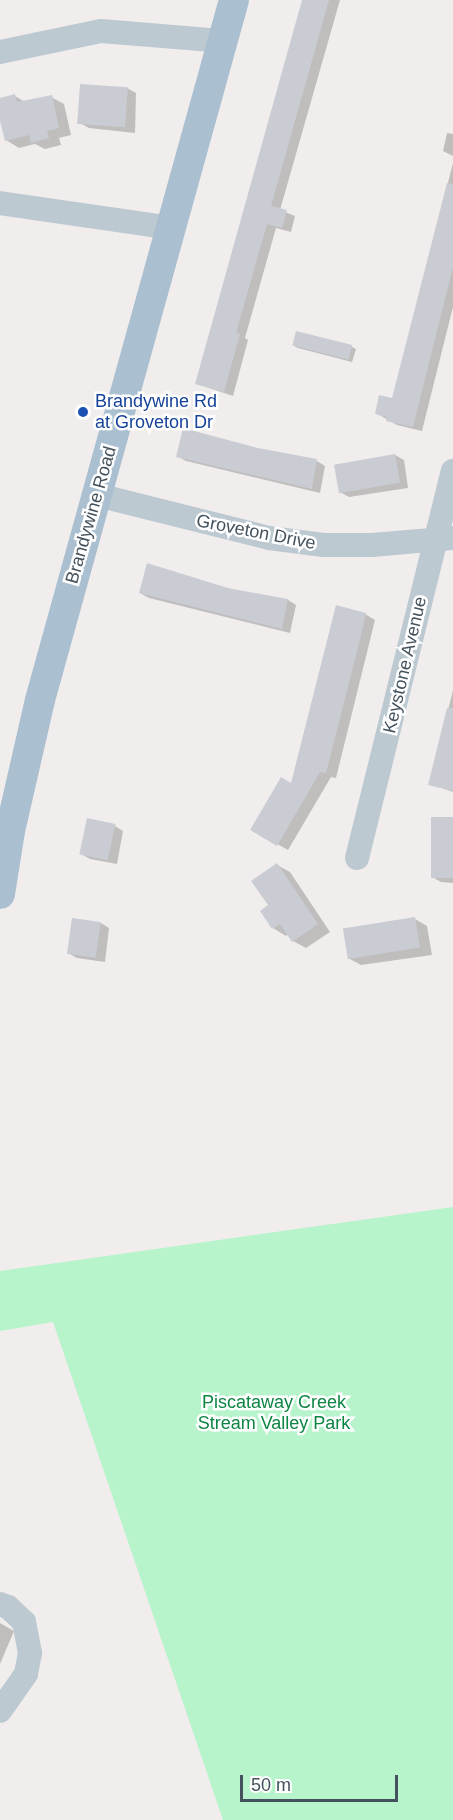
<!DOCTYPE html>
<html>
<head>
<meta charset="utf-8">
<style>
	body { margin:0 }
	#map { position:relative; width:453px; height:1820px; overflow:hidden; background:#f1eded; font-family:Arial,sans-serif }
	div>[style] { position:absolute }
	.green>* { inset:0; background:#b7f3cb }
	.shadow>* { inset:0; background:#0003 }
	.building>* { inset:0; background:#c9cdd3; transform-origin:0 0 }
	.minor>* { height:24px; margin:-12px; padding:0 12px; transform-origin:12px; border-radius:12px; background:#bcc9d1 }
	.major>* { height:30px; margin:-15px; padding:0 15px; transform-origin:15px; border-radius:15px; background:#aabfd0 }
	.dots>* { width:16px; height:16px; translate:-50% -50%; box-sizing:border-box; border:3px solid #fff; border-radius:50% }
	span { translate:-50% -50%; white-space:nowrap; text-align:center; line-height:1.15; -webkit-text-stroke:5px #fff; paint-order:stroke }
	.transit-label { font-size:18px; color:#164399 }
	.left { translate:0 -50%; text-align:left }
	.street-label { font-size:18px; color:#44525d }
	.park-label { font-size:18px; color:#0d8543 }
	.scale { position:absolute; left:240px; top:1775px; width:158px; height:27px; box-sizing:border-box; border:3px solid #44525d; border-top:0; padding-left:8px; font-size:18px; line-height:21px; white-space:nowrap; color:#44525d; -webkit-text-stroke:4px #fff; paint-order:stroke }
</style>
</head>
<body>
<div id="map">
	<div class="green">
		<i style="clip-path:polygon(453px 1207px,453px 1820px,223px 1820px,53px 1322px,0 1331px,0 1271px)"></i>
	</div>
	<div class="shadow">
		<i style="clip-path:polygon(305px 0,340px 0,280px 210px,295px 216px,291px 232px,276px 228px,245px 338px,248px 340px,233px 396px,197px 384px)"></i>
		<i style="clip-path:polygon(127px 88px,136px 93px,135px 133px,89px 128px,80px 123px)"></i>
		<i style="clip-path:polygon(15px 96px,25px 102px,51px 97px,64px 104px,71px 135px,59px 138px,61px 145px,45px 149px,35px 144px,19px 148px,6px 140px,0 115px,0 100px)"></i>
		<i style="clip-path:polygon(447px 133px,453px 134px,453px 156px,443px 151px)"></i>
		<i style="clip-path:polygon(453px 163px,453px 307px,422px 431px,397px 425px,376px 413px,393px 400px)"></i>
		<i style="clip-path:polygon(297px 333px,352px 347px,356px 349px,352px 362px,298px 348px,294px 346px)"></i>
		<i style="clip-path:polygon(258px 450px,317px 461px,325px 466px,320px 493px,186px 461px,177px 456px)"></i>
		<i style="clip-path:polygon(395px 455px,404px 460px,408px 488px,349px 497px,340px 492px)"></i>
		<i style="clip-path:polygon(228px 589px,288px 600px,296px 605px,290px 633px,149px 598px,140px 593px)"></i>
		<i style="clip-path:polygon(365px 614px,375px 620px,336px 778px,331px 777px,288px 850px,252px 830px,292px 785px)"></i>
		<i style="clip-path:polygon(453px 690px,453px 792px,430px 784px)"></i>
		<i style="clip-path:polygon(453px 819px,453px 883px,441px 882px,432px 877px)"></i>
		<i style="clip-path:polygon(115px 826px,123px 831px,117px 864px,90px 859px,81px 854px)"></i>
		<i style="clip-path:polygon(277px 865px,290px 872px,330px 932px,306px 948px,293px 941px,288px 934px,286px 936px,273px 928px,262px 911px,270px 905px)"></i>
		<i style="clip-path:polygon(415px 919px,427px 926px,432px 955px,361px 965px,348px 958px)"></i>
		<i style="clip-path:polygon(101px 923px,109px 928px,105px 962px,77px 958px,68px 953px)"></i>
		<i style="clip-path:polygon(0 1623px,14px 1631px,0 1664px)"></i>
	</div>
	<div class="building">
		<i style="clip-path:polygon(302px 0,329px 0,271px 206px,287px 210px,282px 228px,267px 224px,236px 333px,240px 334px,224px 392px,195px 384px)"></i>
		<i style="left:80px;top:84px;width:48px;height:40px;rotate:4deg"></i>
		<i style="clip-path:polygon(15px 94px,17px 102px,52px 95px,59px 128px,47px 131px,49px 138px,31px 143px,29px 135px,5px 141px,0 121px,0 98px)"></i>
		<i style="clip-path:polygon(447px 183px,453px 184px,453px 267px,413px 427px,386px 421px,387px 417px,375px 414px,379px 395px,392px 398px)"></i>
		<i style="left:296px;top:331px;width:58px;height:15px;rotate:14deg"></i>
		<i style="clip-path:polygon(183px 428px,258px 448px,317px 459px,312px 489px,176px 457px)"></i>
		<i style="left:395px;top:454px;width:29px;height:62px;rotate:80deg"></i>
		<i style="clip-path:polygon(147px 563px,228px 588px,288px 599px,282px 629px,139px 593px)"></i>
		<i style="clip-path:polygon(336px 605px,366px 613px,360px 640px,326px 773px,320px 772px,277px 846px,250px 830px,281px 777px,291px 783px)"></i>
		<i style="clip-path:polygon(447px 708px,453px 708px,453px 791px,428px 785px)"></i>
		<i style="left:431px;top:817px;width:22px;height:61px"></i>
		<i style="left:87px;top:818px;width:29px;height:37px;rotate:12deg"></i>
		<i style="clip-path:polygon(277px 863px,318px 924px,292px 942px,280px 924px,272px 929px,260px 911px,268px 905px,251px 881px)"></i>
		<i style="left:415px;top:917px;width:31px;height:73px;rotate:81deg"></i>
		<i style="left:72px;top:918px;width:29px;height:36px;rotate:8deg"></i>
	</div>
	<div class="minor">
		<i style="left:0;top:52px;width:103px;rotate:-11.7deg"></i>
		<i style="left:101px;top:31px;width:121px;rotate:4.7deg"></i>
		<i style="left:0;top:203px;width:173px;rotate:8.3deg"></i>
		<i style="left:97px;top:495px;width:177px;rotate:14deg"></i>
		<i style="left:269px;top:538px;width:55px;rotate:7.3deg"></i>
		<i style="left:324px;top:545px;width:48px"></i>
		<i style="left:372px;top:545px;width:81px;rotate:-4.9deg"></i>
		<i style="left:357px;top:858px;width:399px;rotate:-76.1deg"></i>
		<i style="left:0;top:1604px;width:9px;rotate:21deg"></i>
		<i style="left:8px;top:1607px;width:22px;rotate:43deg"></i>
		<i style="left:24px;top:1622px;width:32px;rotate:79deg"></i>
		<i style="left:30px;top:1653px;width:21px;rotate:101deg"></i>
		<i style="left:26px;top:1674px;width:45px;rotate:125.1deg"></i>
	</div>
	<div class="major">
		<i style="left:0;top:894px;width:64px;rotate:-81deg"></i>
		<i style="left:10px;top:831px;width:134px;rotate:-77.1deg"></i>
		<i style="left:40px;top:700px;width:726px;rotate:-74.51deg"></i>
	</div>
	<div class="dots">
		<i style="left:83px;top:412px;background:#1a4fb4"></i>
	</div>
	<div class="transit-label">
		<span class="left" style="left:95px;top:412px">Brandywine Rd<br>at Groveton Dr</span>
	</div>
	<div class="street-label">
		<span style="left:91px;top:515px;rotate:-74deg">Brandywine Road</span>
		<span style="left:256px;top:532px;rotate:11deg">Groveton Drive</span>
		<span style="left:405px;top:665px;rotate:-77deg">Keystone Avenue</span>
	</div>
	<div class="park-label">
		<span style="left:274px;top:1413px">Piscataway Creek<br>Stream Valley Park</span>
	</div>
	<div class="scale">50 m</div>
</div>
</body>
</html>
